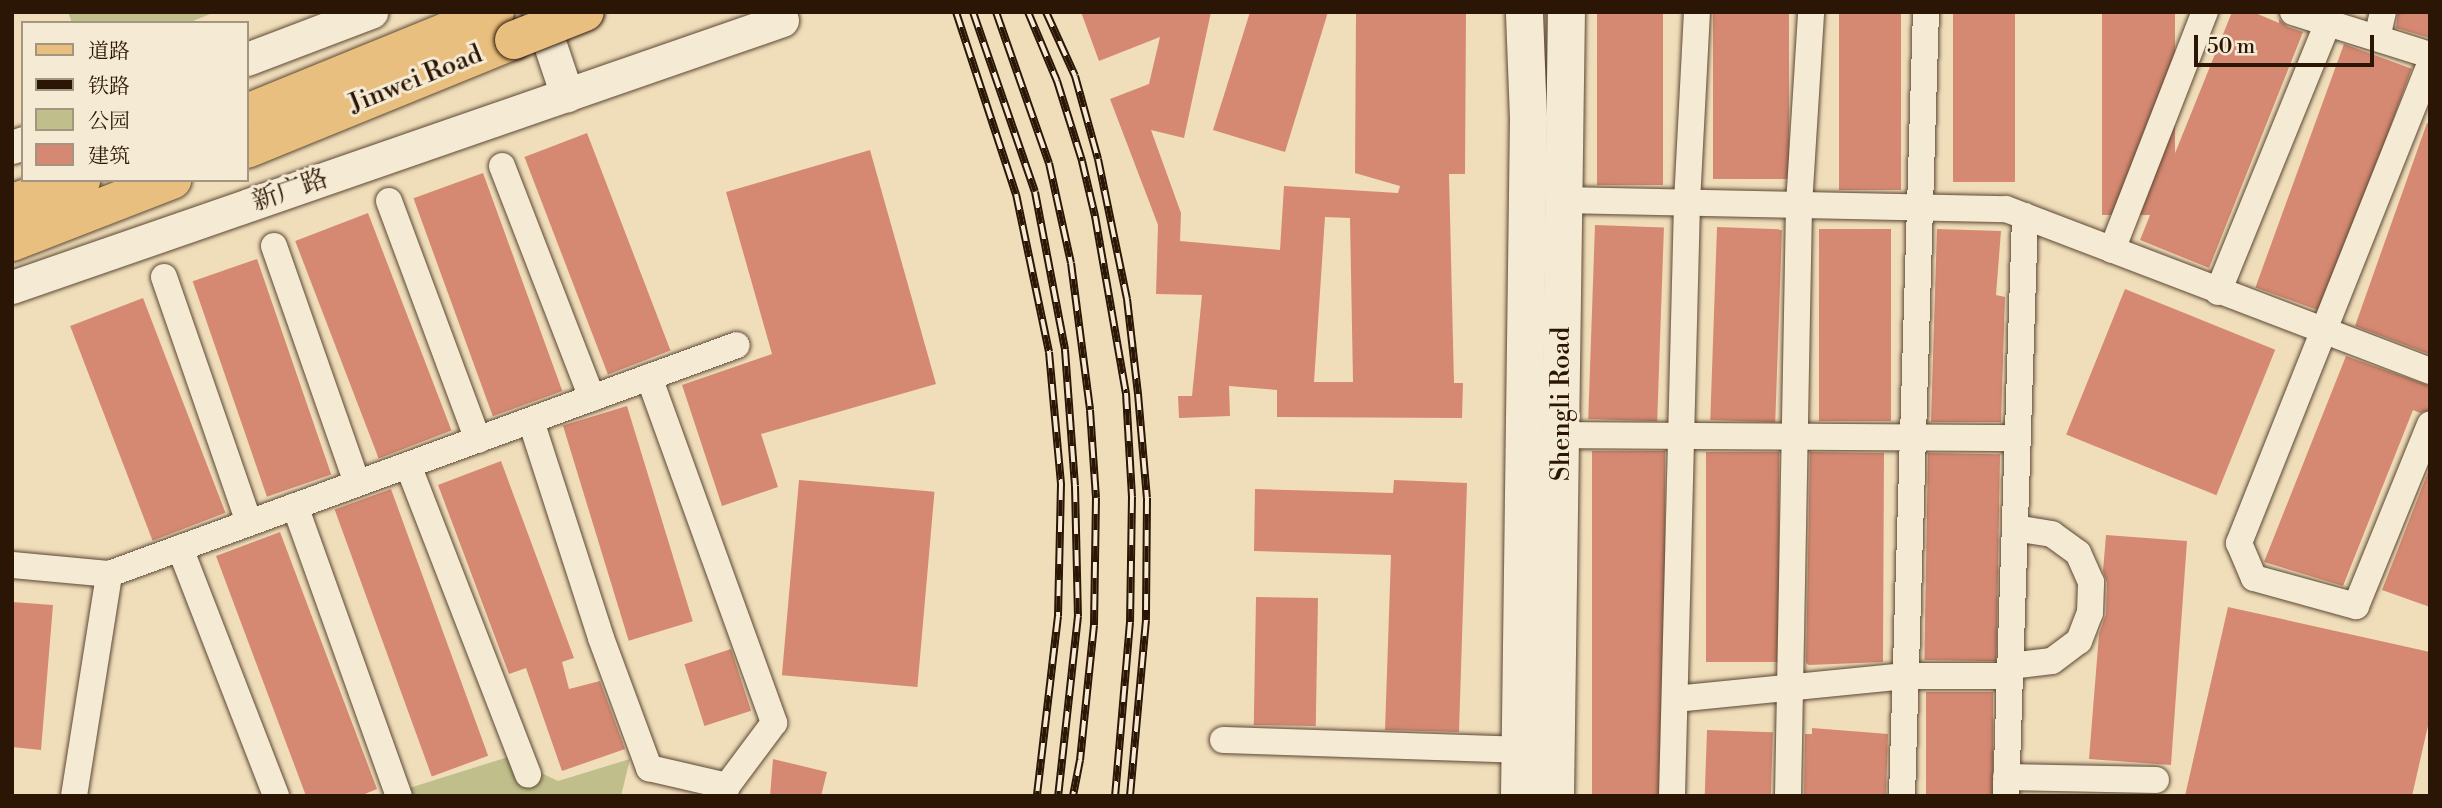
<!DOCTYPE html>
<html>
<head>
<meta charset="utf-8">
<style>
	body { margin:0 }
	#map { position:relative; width:2442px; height:808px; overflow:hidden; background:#f0debb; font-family:"Libre Bodoni","Noto Serif SC",serif }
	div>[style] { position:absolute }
	.green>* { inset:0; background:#c0bf8b }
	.building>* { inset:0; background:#d58972; transform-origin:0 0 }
	.roads { filter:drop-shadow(0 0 2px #5c4833) drop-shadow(0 0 2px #5c4833) }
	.minor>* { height:26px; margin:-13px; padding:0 13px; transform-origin:13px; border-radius:13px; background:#f5ead3 }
	.tertiary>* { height:33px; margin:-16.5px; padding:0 16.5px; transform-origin:16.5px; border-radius:16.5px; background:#f5ead3 }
	.secondary>* { height:37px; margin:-18.5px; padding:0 18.5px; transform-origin:18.5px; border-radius:18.5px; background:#f5ead3 }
	.primary>* { height:38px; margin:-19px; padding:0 19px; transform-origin:19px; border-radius:19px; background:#e8bf7e }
	.rail>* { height:8px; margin-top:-4px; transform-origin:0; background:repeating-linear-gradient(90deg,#f5ead3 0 16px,#2b1606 0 32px); box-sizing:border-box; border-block:2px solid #2b1606 }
	.bridges { filter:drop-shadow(0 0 2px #2b1606) drop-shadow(0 0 2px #2b1606) }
	.primary-bridge>* { height:38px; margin:-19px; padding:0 19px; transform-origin:19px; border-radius:19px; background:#e8bf7e }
	span { translate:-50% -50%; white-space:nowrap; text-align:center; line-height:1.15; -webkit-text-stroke:6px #f5ead3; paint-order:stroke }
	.street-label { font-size:26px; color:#2b1606 }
	.frame { position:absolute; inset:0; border:14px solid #2b1606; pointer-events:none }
	.legend { position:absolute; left:21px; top:21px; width:228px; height:161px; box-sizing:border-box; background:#f5ead3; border:2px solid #a49581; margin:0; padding:9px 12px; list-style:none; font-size:21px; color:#2b1606 }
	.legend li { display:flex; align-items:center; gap:14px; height:35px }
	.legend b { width:35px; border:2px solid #a49581 }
	.scale { position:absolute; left:2194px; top:35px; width:180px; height:32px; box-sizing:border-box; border:4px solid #2b1606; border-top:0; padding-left:9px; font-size:21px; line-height:24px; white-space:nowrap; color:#2b1606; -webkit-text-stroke:5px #f5ead3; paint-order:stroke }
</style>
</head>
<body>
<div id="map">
	<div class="green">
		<i style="clip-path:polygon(68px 12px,215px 12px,188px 23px,72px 23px)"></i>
		<i style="clip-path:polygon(508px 757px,558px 781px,630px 759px,621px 796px,405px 796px,403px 790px)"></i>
	</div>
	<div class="building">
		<i style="clip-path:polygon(evenodd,1081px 12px,1211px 12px,1184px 138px,1151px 130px,1181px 213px,1180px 241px,1280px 250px,1284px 186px,1398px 193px,1400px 186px,1355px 173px,1356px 12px,1466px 12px,1465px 174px,1449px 174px,1454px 383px,1463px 383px,1462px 418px,1277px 417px,1277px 390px,1229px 386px,1230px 416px,1179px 418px,1178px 396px,1192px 396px,1202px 295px,1156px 294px,1158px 225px,1110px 99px,1149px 84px,1160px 37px,1099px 61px,1081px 12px,1325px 217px,1350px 218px,1353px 382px,1314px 382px,1325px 217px)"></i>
		<i style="clip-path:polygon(1250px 12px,1328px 12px,1285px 152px,1213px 130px)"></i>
		<i style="left:1597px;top:12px;width:66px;height:173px"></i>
		<i style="left:1713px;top:12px;width:76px;height:167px"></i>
		<i style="left:1839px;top:12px;width:62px;height:178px"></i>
		<i style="left:1953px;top:12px;width:62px;height:170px"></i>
		<i style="left:2102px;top:12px;width:73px;height:203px"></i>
		<i style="clip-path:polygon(2232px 12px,2253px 12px,2279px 23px,2279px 19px,2288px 27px,2303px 32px,2209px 268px,2140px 240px)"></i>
		<i style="clip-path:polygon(2398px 12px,2430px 12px,2430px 38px,2396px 28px)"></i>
		<i style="left:2344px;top:44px;width:72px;height:259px;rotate:20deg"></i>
		<i style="clip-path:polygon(2427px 123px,2430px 123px,2429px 354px,2355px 326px)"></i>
		<i style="left:587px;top:133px;width:233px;height:67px;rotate:69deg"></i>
		<i style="clip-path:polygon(870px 150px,936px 384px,761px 434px,778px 487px,722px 506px,682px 385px,772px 354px,726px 192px)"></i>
		<i style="left:483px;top:173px;width:232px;height:74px;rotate:70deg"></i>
		<i style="left:368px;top:213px;width:233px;height:78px;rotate:69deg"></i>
		<i style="left:1595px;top:225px;width:69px;height:194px;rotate:2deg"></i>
		<i style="left:1717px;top:227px;width:65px;height:193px;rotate:2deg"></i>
		<i style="left:1819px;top:229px;width:72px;height:192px"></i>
		<i style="clip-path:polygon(1937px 229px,2001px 231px,1996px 295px,2005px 297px,2001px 422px,1931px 422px)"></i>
		<i style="left:257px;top:259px;width:228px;height:68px;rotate:71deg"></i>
		<i style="left:2125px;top:289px;width:162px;height:157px;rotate:22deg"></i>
		<i style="left:143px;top:298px;width:230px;height:78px;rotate:69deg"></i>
		<i style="clip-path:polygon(2346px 356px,2430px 386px,2430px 410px,2420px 413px,2413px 410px,2343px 586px,2264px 562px)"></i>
		<i style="left:627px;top:406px;width:225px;height:67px;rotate:73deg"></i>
		<i style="left:1592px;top:451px;width:73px;height:345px"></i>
		<i style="left:1706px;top:452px;width:73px;height:210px"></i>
		<i style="clip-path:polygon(1810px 452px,1884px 453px,1883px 662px,1809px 665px,1806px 663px)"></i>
		<i style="left:1928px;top:453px;width:72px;height:207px;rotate:1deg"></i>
		<i style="clip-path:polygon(501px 461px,574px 658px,562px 662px,569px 689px,600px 681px,625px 749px,562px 771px,526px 668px,509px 674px,438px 485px)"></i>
		<i style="clip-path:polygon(2430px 467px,2430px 607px,2382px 590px)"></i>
		<i style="left:799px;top:480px;width:136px;height:196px;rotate:5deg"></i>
		<i style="clip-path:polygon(1394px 480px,1467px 483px,1459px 732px,1385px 730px,1391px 555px,1254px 551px,1255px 489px,1393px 493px)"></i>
		<i style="left:391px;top:489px;width:284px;height:60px;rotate:70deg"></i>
		<i style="clip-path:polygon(280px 532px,377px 789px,360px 796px,306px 796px,216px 556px)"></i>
		<i style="clip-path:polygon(2106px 535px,2187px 541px,2171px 765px,2089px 759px,2099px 634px,2106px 614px,2107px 583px,2103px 571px)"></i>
		<i style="left:1256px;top:597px;width:62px;height:128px;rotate:1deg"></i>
		<i style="clip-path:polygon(12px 602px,53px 605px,41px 750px,12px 747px)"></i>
		<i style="clip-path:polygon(2228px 607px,2430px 652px,2430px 717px,2412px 796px,2185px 796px)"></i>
		<i style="left:731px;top:649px;width:65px;height:49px;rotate:72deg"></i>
		<i style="left:1926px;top:692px;width:67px;height:104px"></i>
		<i style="clip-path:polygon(1812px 728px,1888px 734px,1886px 796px,1804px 796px,1805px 734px,1812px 734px)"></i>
		<i style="left:1707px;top:730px;width:66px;height:66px;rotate:2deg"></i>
		<i style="clip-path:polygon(773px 759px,827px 772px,821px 796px,770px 796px)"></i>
	</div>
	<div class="roads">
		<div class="minor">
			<i style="left:2293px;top:12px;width:144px;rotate:17.4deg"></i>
			<i style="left:2377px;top:38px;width:27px;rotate:-77deg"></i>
			<i style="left:2430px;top:64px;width:516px;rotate:111.74deg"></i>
			<i style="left:2239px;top:543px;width:38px;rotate:67deg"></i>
			<i style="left:2254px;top:578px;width:106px;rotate:15.4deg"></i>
			<i style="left:2356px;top:606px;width:196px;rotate:-67.8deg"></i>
			<i style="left:502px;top:166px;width:249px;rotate:68.8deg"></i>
			<i style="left:1562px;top:200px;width:444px;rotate:1.2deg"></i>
			<i style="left:2006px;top:209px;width:454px;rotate:20.9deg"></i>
			<i style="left:389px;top:201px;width:255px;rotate:69.6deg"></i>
			<i style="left:274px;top:246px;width:251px;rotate:70.7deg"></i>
			<i style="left:2112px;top:250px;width:256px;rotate:-68.7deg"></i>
			<i style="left:164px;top:277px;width:260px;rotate:70.9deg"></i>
			<i style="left:2218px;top:292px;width:291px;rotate:-67.8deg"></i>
			<i style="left:649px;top:377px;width:368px;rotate:70.1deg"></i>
			<i style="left:774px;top:723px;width:79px;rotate:126.7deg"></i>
			<i style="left:727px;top:786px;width:10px;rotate:107deg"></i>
			<i style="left:531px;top:421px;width:228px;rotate:72.1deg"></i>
			<i style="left:601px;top:638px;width:139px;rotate:69.7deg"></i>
			<i style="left:649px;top:768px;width:80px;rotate:13deg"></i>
			<i style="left:1562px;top:435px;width:456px;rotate:0.4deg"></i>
			<i style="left:408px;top:465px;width:332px;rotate:68.8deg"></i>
			<i style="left:295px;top:506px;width:308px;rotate:70.3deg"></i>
			<i style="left:180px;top:548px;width:266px;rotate:68.8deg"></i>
			<i style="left:12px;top:565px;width:97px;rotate:5.3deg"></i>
			<i style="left:2010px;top:666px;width:42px;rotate:-6.8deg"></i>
			<i style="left:2052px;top:661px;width:34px;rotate:-37deg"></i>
			<i style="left:2079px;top:641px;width:30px;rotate:-69deg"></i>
			<i style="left:2090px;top:613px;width:31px;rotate:-88deg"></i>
			<i style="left:2091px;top:582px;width:32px;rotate:-114deg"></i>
			<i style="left:2078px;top:553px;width:32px;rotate:-144deg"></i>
			<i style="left:2052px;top:534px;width:37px;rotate:-171deg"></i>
			<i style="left:1675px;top:699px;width:232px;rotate:-5.7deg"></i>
			<i style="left:1906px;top:676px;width:104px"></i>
			<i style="left:1223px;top:740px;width:297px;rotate:1.9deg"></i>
			<i style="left:2006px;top:777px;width:150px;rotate:1.1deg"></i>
			<i style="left:74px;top:796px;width:225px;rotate:-81deg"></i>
			<i style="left:109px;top:574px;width:668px;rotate:-20.03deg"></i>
			<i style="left:1672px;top:796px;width:594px;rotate:-88.55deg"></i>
			<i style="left:1687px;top:202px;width:190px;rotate:-87deg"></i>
			<i style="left:1788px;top:796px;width:591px;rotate:-88.93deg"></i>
			<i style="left:1799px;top:205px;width:193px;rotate:-86.4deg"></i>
			<i style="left:1902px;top:796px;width:784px;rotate:-88.25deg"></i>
			<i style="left:2006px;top:796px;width:580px;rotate:-88.12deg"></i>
		</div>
		<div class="tertiary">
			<i style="left:539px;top:12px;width:88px;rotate:71.4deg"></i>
			<i style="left:247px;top:59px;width:133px;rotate:-20.8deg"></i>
			<i style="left:12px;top:147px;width:12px;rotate:-20deg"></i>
			<i style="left:12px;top:287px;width:815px;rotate:-19.12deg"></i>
		</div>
		<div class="secondary">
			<i style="left:1519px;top:796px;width:678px;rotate:-89.24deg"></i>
			<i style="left:1528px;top:118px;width:106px;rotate:-92.2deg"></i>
			<i style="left:1555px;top:796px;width:784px;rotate:-89.2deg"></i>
		</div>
		<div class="primary">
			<i style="left:247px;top:113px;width:268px;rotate:-22.2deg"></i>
			<i style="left:247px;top:149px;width:288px;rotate:-22.2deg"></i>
			<i style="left:12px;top:203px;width:73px;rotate:-18.4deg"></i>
			<i style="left:12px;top:242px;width:172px;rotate:-21.2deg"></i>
		</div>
	</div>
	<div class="rail">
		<i style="left:956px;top:12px;width:192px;rotate:71.8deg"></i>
		<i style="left:1016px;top:194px;width:161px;rotate:78.2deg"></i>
		<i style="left:1049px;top:352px;width:133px;rotate:84.8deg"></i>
		<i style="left:1061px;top:484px;width:132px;rotate:91.3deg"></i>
		<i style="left:1058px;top:616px;width:181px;rotate:96.7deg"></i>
		<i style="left:973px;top:12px;width:190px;rotate:71deg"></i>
		<i style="left:1035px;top:192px;width:161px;rotate:79.2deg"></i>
		<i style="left:1065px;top:350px;width:136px;rotate:85.8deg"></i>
		<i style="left:1075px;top:486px;width:130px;rotate:88.7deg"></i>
		<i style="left:1078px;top:616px;width:181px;rotate:96.3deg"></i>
		<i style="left:996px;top:12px;width:160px;rotate:70.7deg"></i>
		<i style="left:1049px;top:163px;width:102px;rotate:77.6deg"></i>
		<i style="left:1071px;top:263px;width:148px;rotate:82.6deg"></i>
		<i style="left:1090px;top:410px;width:88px;rotate:86.1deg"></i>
		<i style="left:1096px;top:498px;width:127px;rotate:90.9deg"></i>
		<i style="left:1094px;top:625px;width:136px;rotate:95.9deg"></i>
		<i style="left:1080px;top:760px;width:37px;rotate:101deg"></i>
		<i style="left:1028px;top:12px;width:75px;rotate:67.2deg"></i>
		<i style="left:1057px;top:81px;width:84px;rotate:72.6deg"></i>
		<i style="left:1082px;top:161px;width:57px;rotate:76.7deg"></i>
		<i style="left:1095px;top:216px;width:180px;rotate:80.1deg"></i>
		<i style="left:1126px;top:393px;width:104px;rotate:86.7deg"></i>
		<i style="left:1132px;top:497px;width:125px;rotate:90.9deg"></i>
		<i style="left:1130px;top:622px;width:175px;rotate:94.9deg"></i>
		<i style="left:1046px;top:12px;width:70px;rotate:65.6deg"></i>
		<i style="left:1075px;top:76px;width:86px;rotate:74.5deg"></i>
		<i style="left:1098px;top:159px;width:143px;rotate:78.3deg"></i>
		<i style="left:1127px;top:299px;width:96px;rotate:83.4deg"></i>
		<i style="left:1138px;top:394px;width:104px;rotate:85.1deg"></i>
		<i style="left:1147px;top:498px;width:122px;rotate:90.5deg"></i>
		<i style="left:1146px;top:620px;width:177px;rotate:95.2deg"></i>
	</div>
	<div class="bridges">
		<div class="primary-bridge">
			<i style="left:514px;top:40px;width:76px;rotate:-21.5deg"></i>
		</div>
	</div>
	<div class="street-label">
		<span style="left:416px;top:80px;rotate:-22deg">Jinwei Road</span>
		<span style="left:290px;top:191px;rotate:-19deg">新广路</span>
		<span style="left:1562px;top:404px;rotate:-90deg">Shengli Road</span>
	</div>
	<div class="frame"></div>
	<ul class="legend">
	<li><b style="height:9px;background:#e8bf7e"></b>道路</li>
	<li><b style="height:9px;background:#2b1606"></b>铁路</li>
	<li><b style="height:19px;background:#c0bf8b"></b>公园</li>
	<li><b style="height:19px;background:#d58972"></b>建筑</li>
	</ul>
	<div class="scale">50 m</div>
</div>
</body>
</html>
